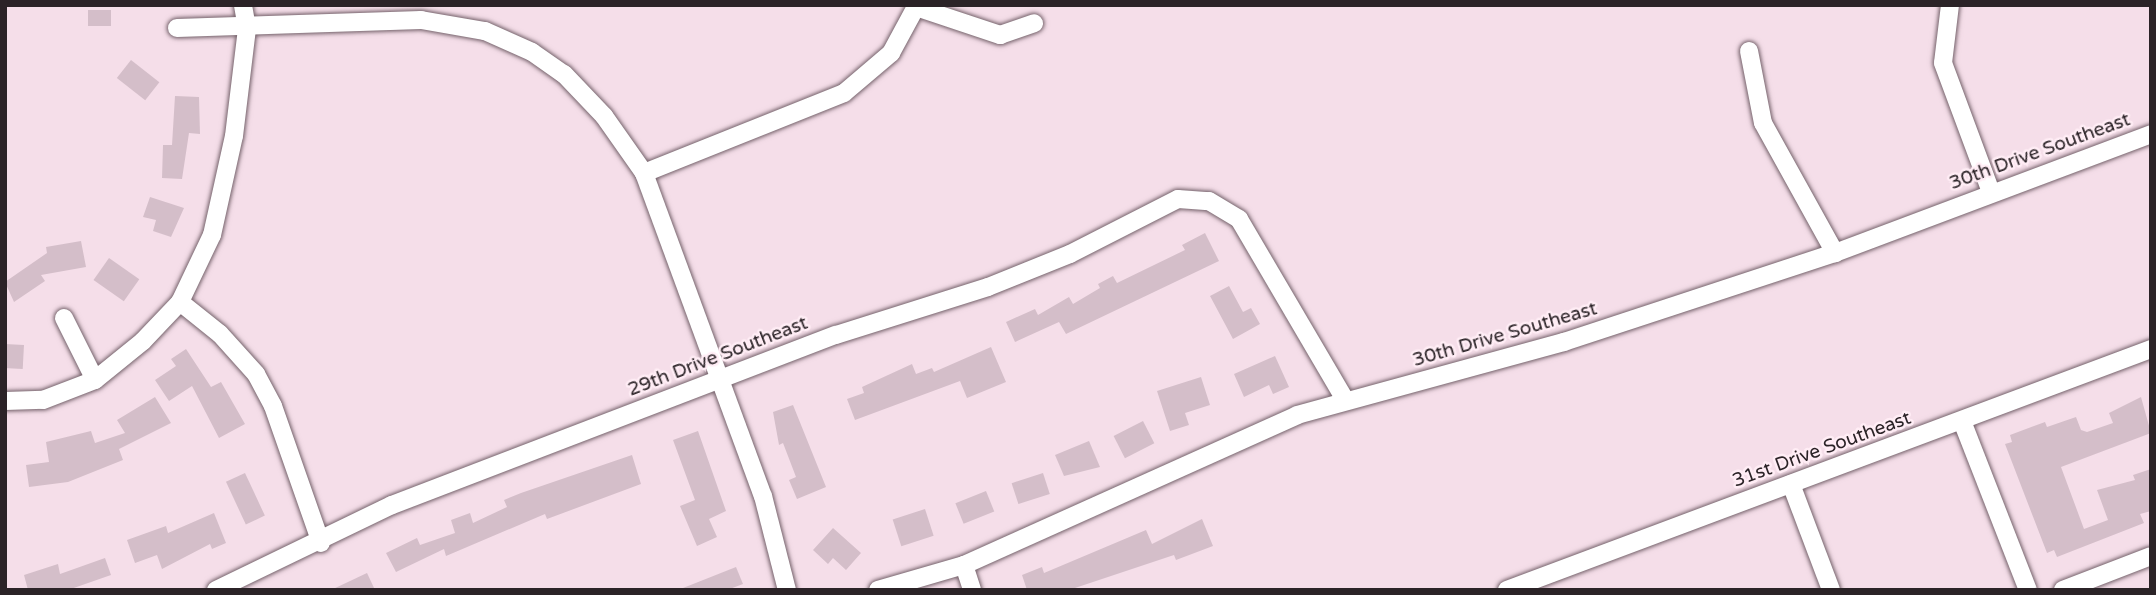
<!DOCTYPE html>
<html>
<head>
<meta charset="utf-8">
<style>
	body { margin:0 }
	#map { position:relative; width:2156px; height:595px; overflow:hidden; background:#f5dee9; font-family:"Varela Round",sans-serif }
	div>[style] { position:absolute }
	.building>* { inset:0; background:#d4bec9; transform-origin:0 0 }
	.roads { filter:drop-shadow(0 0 2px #75626b) drop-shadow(0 0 2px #75626b) }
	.street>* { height:18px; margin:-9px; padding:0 9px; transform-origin:9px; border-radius:9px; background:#fff }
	span { translate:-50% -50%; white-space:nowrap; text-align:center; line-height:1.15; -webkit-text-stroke:5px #ffedf5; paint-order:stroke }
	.street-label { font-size:19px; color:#2b2327 }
	.frame { position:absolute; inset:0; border:7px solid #2b2327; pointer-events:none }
</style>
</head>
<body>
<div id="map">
	<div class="building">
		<i style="left:111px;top:10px;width:16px;height:23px;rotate:90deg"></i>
		<i style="left:131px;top:60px;width:36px;height:23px;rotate:38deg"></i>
		<i style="clip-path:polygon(175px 96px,199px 97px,200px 134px,189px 133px,182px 179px,162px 178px,163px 145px,172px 145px)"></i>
		<i style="clip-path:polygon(150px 197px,184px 208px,171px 237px,153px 231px,156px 220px,143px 217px)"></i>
		<i style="clip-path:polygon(1205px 233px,1219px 261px,1066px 334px,1059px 322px,1015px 342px,1006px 322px,1035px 309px,1038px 315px,1069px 297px,1073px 304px,1100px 288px,1098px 284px,1113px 276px,1117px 283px,1185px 250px,1182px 245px)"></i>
		<i style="clip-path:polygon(81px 241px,86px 267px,41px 275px,45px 281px,14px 302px,5px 282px,47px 253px,46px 247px)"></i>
		<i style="left:109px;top:258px;width:37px;height:27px;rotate:35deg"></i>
		<i style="clip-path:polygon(1229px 286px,1243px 312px,1251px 308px,1260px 324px,1233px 339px,1210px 296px)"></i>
		<i style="left:5px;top:344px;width:19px;height:24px;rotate:3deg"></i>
		<i style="clip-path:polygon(991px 347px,1006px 382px,967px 398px,960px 381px,855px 420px,847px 399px,864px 393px,862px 387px,912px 364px,916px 374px,932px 368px,934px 372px)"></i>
		<i style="clip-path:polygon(186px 349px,211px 387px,221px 382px,245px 424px,219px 438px,192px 386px,169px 401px,155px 380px,176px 366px,171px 359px)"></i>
		<i style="clip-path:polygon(1275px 356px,1289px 387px,1273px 394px,1269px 385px,1244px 397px,1234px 374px)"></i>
		<i style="clip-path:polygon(1201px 377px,1210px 405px,1185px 413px,1189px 425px,1170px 431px,1157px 391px)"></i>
		<i style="clip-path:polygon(155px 397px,171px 423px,119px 449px,123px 460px,68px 482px,29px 487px,26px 465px,49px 462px,46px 442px,91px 431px,95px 443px,125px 433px,117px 420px)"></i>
		<i style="clip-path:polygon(2141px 397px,2151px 433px,2061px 467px,2084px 529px,2108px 520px,2097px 490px,2135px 480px,2133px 475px,2151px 469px,2151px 511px,2140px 514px,2144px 523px,2057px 557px,2054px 550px,2047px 553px,2005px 444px,2012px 442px,2010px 435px,2045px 422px,2047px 427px,2076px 417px,2081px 430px,2087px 432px,2113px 423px,2109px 413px)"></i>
		<i style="clip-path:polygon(793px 405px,826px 487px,797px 499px,789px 480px,796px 477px,783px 443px,779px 445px,773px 412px)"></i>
		<i style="left:1143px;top:421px;width:25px;height:33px;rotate:63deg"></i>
		<i style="clip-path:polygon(698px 431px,726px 511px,709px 519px,717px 537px,697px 546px,680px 506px,695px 500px,673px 440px)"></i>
		<i style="clip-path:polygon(1089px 441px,1100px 467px,1064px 476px,1055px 455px)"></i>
		<i style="clip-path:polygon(632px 455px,641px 484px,547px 519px,545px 514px,446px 556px,444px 549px,396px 572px,386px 553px,417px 538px,420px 545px,455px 533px,451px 520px,470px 513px,473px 523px,507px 507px,504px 500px,521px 493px)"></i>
		<i style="left:245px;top:473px;width:47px;height:21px;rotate:65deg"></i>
		<i style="left:1043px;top:473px;width:22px;height:33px;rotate:72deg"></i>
		<i style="left:986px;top:491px;width:22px;height:33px;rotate:68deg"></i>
		<i style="left:925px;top:509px;width:28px;height:34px;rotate:72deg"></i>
		<i style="clip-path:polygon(214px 513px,226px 543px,212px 549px,210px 544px,162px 569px,157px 555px,135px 563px,127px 540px,166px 526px,168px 533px)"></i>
		<i style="clip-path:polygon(1202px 519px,1213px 546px,1176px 560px,1174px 555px,1069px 590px,1027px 590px,1022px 575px,1042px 567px,1044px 573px,1146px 530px,1152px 544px)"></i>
		<i style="clip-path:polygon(833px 528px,861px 553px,846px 570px,833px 558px,828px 564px,813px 550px)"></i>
		<i style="clip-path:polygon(105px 558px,111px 575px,68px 590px,28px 590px,24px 575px,58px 564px,60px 574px)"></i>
		<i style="clip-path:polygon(736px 567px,743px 584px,727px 590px,678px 590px)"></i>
		<i style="clip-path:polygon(367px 573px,375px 590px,331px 590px)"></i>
	</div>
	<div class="roads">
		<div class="street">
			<i style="left:1950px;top:5px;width:58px;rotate:96.9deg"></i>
			<i style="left:1943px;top:63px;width:138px;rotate:69.6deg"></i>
			<i style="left:916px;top:7px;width:89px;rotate:18.4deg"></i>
			<i style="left:1000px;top:35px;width:36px;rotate:-19deg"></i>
			<i style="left:177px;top:28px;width:244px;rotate:-1.9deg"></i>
			<i style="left:421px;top:20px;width:65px;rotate:9.8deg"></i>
			<i style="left:485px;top:31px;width:51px;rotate:24.1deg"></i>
			<i style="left:532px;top:52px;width:39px;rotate:35deg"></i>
			<i style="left:564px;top:74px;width:58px;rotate:46.4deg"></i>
			<i style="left:604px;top:116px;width:70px;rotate:54.9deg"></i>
			<i style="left:644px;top:173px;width:344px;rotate:69.8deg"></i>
			<i style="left:763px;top:496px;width:97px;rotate:75.7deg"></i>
			<i style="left:1749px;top:51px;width:73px;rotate:79deg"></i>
			<i style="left:1763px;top:123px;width:149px;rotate:61deg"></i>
			<i style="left:644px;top:173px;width:215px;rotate:-21.8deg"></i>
			<i style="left:844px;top:93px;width:62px;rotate:-40.4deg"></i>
			<i style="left:891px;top:53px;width:55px;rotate:-61.6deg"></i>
			<i style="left:180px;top:302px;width:51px;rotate:38.7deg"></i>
			<i style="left:220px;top:334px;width:54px;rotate:48deg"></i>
			<i style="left:256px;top:374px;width:36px;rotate:62deg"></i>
			<i style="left:273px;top:406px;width:145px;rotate:70.7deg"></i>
			<i style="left:64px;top:318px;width:69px;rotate:63.4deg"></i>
			<i style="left:5px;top:401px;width:38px;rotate:-2deg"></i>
			<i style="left:43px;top:400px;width:56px;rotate:-21deg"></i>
			<i style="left:95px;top:380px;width:62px;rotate:-39.1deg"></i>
			<i style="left:143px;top:341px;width:54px;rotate:-46.5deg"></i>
			<i style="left:180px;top:302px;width:74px;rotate:-64.5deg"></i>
			<i style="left:212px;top:235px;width:101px;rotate:-77.5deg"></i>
			<i style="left:234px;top:136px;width:109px;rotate:-83.1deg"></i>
			<i style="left:247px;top:28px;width:23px;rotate:-100deg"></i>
			<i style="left:1962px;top:421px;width:181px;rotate:68.7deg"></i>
			<i style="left:1791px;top:484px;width:113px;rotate:69.3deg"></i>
			<i style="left:964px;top:565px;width:26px;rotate:72deg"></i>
			<i style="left:216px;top:590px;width:195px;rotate:-25.8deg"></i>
			<i style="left:392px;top:505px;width:475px;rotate:-21deg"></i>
			<i style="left:836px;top:335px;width:159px;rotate:-17.5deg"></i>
			<i style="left:988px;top:287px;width:88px;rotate:-21.9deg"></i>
			<i style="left:1070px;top:254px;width:121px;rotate:-27deg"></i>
			<i style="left:1178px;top:199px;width:31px;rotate:4deg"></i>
			<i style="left:1209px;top:201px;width:35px;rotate:31deg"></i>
			<i style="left:1239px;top:219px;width:210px;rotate:59.6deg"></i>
			<i style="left:878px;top:590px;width:90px;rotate:-16.2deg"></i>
			<i style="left:964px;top:565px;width:365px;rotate:-24.2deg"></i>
			<i style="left:1297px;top:415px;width:277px;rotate:-15.3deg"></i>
			<i style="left:1564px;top:342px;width:285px;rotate:-18.2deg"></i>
			<i style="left:1835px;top:253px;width:338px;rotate:-20.6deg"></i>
			<i style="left:1507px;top:590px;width:688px;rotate:-20.52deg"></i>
			<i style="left:2063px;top:590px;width:94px;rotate:-21.1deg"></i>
		</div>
	</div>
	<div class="street-label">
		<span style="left:2040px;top:152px;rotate:-20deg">30th Drive Southeast</span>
		<span style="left:1505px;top:335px;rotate:-16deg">30th Drive Southeast</span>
		<span style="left:718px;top:357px;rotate:-21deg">29th Drive Southeast</span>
		<span style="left:1822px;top:450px;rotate:-20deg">31st Drive Southeast</span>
	</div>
	<div class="frame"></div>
</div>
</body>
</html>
